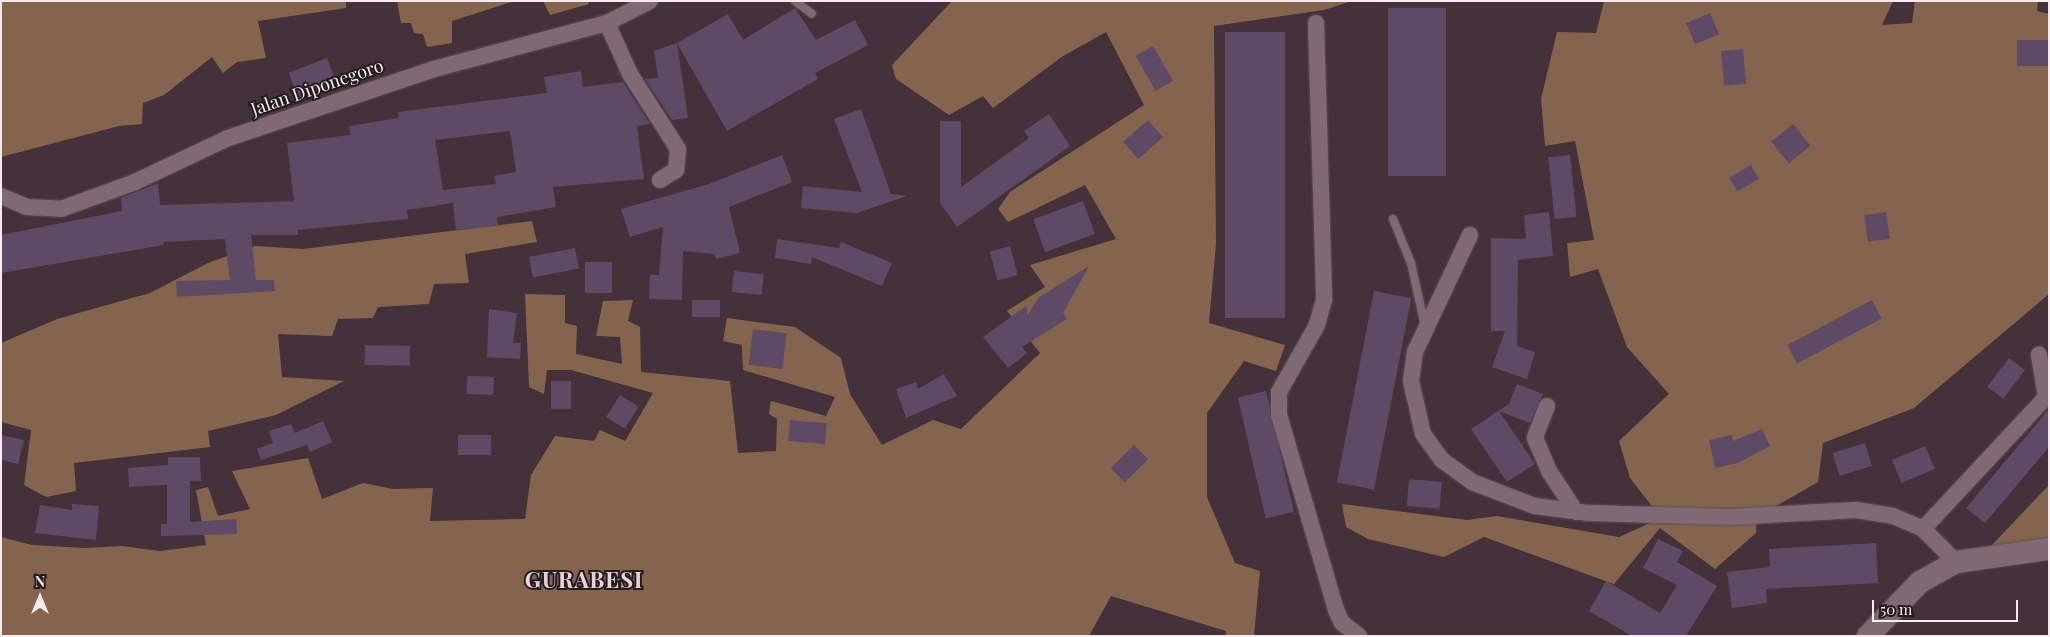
<!DOCTYPE html>
<html>
<head>
<meta charset="utf-8">
<style>
	body { margin:0 }
	#map { position:relative; width:2050px; height:637px; overflow:hidden; background:#443139; font-family:"Playfair Display",serif }
	div>[style] { position:absolute }
	.forest>* { inset:0; background:#84644e }
	.building>* { inset:0; background:#5f4a66; transform-origin:0 0 }
	.roads { filter:drop-shadow(0 0 1px #5f4f56) drop-shadow(0 0 1px #5f4f56) }
	.lane>* { height:8px; margin:-4px; padding:0 4px; transform-origin:4px; border-radius:4px; background:#7f6973 }
	.street>* { height:16px; margin:-8px; padding:0 8px; transform-origin:8px; border-radius:8px; background:#7f6973 }
	.secondary>* { height:22px; margin:-11px; padding:0 11px; transform-origin:11px; border-radius:11px; background:#7f6973 }
	span { translate:-50% -50%; white-space:nowrap; text-align:center; line-height:1.15; -webkit-text-stroke:4px #241b1f; paint-order:stroke }
	.street-label { font-size:18px; color:#f7ebf0 }
	.district-label { font-size:22px; color:#ead2dc; font-weight:700; letter-spacing:1px }
	.frame { position:absolute; inset:0; border:2px solid #f7ebf0; pointer-events:none }
	.north { position:absolute; left:15px; top:572px; width:50px; height:50px; -webkit-text-stroke:4px #241b1f; paint-order:stroke; rotate:0deg; font-size:14px; font-weight:700; line-height:20px; text-align:center; color:#f7ebf0 }
	.north::after { content:''; display:block; margin:auto; width:18px; height:22px; background:#f7ebf0; clip-path:polygon(50% 0,100% 100%,50% 72%,0 100%) }
	.scale { position:absolute; left:1872px; top:600px; width:146px; height:22px; box-sizing:border-box; border:2px solid #f7ebf0; border-top:0; padding-left:6px; font-size:15px; line-height:18px; white-space:nowrap; color:#f7ebf0; -webkit-text-stroke:4px #241b1f; paint-order:stroke }
</style>
</head>
<body>
<div id="map">
	<div class="forest">
		<i style="clip-path:polygon(1px 1px,346px 1px,346px 8px,258px 21px,266px 58px,237px 62px,223px 73px,212px 57px,164px 95px,143px 103px,142px 124px,119px 126px,1px 157px)"></i>
		<i style="clip-path:polygon(397px 1px,515px 1px,452px 21px,452px 43px,427px 47px,423px 34px,414px 33px,411px 23px,401px 23px)"></i>
		<i style="clip-path:polygon(543px 1px,588px 1px,589px 4px,550px 15px)"></i>
		<i style="clip-path:polygon(952px 1px,1352px 1px,1324px 10px,1214px 26px,1216px 244px,1209px 323px,1285px 345px,1276px 371px,1244px 361px,1207px 413px,1207px 497px,1235px 563px,1260px 571px,1254px 636px,1226px 636px,1226px 631px,1111px 596px,1089px 636px,1px 636px,1px 537px,32px 545px,85px 548px,122px 546px,160px 551px,206px 545px,196px 490px,208px 487px,218px 516px,250px 509px,232px 471px,308px 458px,322px 499px,363px 483px,393px 489px,433px 488px,430px 521px,525px 519px,531px 475px,555px 436px,594px 441px,600px 430px,625px 441px,653px 393px,571px 370px,547px 370px,544px 394px,529px 387px,525px 294px,565px 295px,565px 323px,577px 326px,576px 354px,622px 364px,620px 337px,596px 336px,603px 301px,633px 300px,628px 321px,640px 327px,641px 372px,730px 381px,738px 453px,776px 451px,777px 419px,769px 414px,771px 401px,826px 416px,835px 397px,743px 370px,742px 345px,723px 341px,727px 318px,795px 327px,841px 358px,850px 394px,882px 445px,933px 420px,961px 429px,1040px 353px,1007px 311px,1045px 287px,1030px 265px,1116px 239px,1085px 185px,1008px 222px,998px 209px,1010px 192px,1144px 105px,1106px 32px,1063px 56px,993px 108px,983px 96px,949px 115px,896px 79px,892px 65px)"></i>
		<i style="clip-path:polygon(1604px 1px,1893px 1px,1882px 25px,1912px 23px,1915px 1px,2038px 1px,2037px 11px,2049px 14px,2049px 294px,1914px 408px,1823px 443px,1818px 482px,1757px 517px,1756px 533px,1715px 569px,1660px 528px,1614px 584px,1484px 537px,1444px 557px,1368px 539px,1346px 527px,1342px 504px,1467px 520px,1497px 516px,1619px 537px,1661px 518px,1630px 478px,1619px 441px,1669px 394px,1627px 347px,1598px 269px,1570px 277px,1567px 243px,1594px 240px,1575px 141px,1545px 146px,1541px 99px,1557px 32px,1596px 33px)"></i>
		<i style="clip-path:polygon(532px 221px,537px 242px,465px 254px,469px 283px,434px 284px,429px 304px,378px 307px,373px 318px,338px 319px,332px 336px,278px 334px,282px 377px,344px 381px,276px 415px,208px 431px,210px 447px,74px 463px,76px 491px,46px 497px,24px 485px,31px 430px,1px 422px,1px 343px,57px 319px,150px 293px,208px 263px,255px 246px,303px 249px)"></i>
		<i style="clip-path:polygon(2049px 485px,2049px 539px,1991px 546px)"></i>
	</div>
	<div class="building">
		<i style="clip-path:polygon(795px 8px,816px 40px,855px 20px,868px 45px,815px 73px,818px 79px,727px 131px,677px 43px,728px 14px,743px 40px)"></i>
		<i style="left:1388px;top:8px;width:58px;height:168px"></i>
		<i style="left:1710px;top:13px;width:23px;height:26px;rotate:67deg"></i>
		<i style="left:1225px;top:32px;width:60px;height:286px"></i>
		<i style="left:2049px;top:40px;width:26px;height:32px;rotate:90deg"></i>
		<i style="clip-path:polygon(677px 43px,688px 118px,672px 120px,645px 79px,658px 78px,654px 51px)"></i>
		<i style="left:1153px;top:46px;width:40px;height:20px;rotate:60deg"></i>
		<i style="left:1743px;top:49px;width:35px;height:22px;rotate:85deg"></i>
		<i style="left:327px;top:58px;width:30px;height:41px;rotate:69deg"></i>
		<i style="clip-path:polygon(evenodd,581px 71px,583px 87px,623px 82px,650px 124px,637px 126px,644px 179px,553px 187px,556px 207px,497px 217px,498px 225px,456px 230px,453px 203px,407px 210px,408px 219px,298px 230px,298px 235px,251px 235px,256px 280px,274px 280px,275px 291px,177px 297px,176px 281px,230px 280px,225px 239px,163px 242px,164px 245px,1px 273px,1px 235px,122px 211px,121px 198px,153px 185px,158px 184px,160px 205px,294px 201px,287px 143px,351px 135px,349px 126px,399px 118px,398px 112px,547px 93px,544px 77px,581px 71px,510px 131px,516px 172px,494px 176px,496px 184px,443px 190px,435px 140px,510px 131px)"></i>
		<i style="clip-path:polygon(861px 109px,891px 194px,907px 196px,857px 213px,801px 208px,803px 186px,862px 192px,834px 119px)"></i>
		<i style="clip-path:polygon(1049px 114px,1070px 146px,957px 227px,940px 203px,940px 121px,961px 121px,961px 187px,1029px 138px,1024px 131px)"></i>
		<i style="left:1148px;top:120px;width:23px;height:33px;rotate:49deg"></i>
		<i style="left:1793px;top:124px;width:28px;height:28px;rotate:51deg"></i>
		<i style="clip-path:polygon(782px 155px,792px 182px,729px 207px,740px 253px,716px 259px,714px 254px,683px 251px,682px 300px,649px 299px,650px 275px,659px 275px,663px 227px,630px 237px,621px 209px,709px 184px)"></i>
		<i style="left:1570px;top:155px;width:62px;height:22px;rotate:84deg"></i>
		<i style="left:1751px;top:165px;width:16px;height:25px;rotate:60deg"></i>
		<i style="left:1083px;top:201px;width:35px;height:53px;rotate:70deg"></i>
		<i style="clip-path:polygon(1549px 212px,1553px 256px,1518px 260px,1517px 346px,1535px 352px,1527px 379px,1492px 367px,1505px 331px,1491px 331px,1491px 238px,1526px 239px,1524px 215px)"></i>
		<i style="left:1886px;top:212px;width:27px;height:22px;rotate:82deg"></i>
		<i style="clip-path:polygon(777px 239px,839px 248px,841px 242px,892px 263px,882px 286px,812px 257px,811px 264px,775px 258px)"></i>
		<i style="left:1010px;top:246px;width:30px;height:21px;rotate:75deg"></i>
		<i style="left:575px;top:248px;width:21px;height:47px;rotate:79deg"></i>
		<i style="left:585px;top:262px;width:27px;height:31px"></i>
		<i style="clip-path:polygon(1089px 266px,1063px 313px,1067px 319px,1022px 347px,1027px 353px,1008px 368px,983px 337px,1026px 306px,1028px 315px,1038px 298px)"></i>
		<i style="left:734px;top:271px;width:30px;height:21px;rotate:6deg"></i>
		<i style="left:1374px;top:291px;width:38px;height:195px;rotate:11deg"></i>
		<i style="left:692px;top:300px;width:28px;height:17px"></i>
		<i style="left:1872px;top:300px;width:21px;height:96px;rotate:62deg"></i>
		<i style="clip-path:polygon(489px 309px,517px 313px,513px 343px,521px 343px,520px 359px,487px 357px)"></i>
		<i style="left:753px;top:329px;width:34px;height:36px;rotate:7deg"></i>
		<i style="left:365px;top:345px;width:45px;height:20px;rotate:1deg"></i>
		<i style="left:2009px;top:358px;width:20px;height:36px;rotate:37deg"></i>
		<i style="clip-path:polygon(944px 374px,957px 396px,906px 418px,896px 389px,916px 382px,918px 389px)"></i>
		<i style="left:467px;top:376px;width:27px;height:18px;rotate:2deg"></i>
		<i style="left:551px;top:381px;width:20px;height:28px"></i>
		<i style="clip-path:polygon(1517px 384px,1543px 394px,1530px 423px,1499px 411px,1535px 464px,1507px 482px,1471px 429px,1509px 404px)"></i>
		<i style="left:1266px;top:391px;width:124px;height:29px;rotate:77deg"></i>
		<i style="left:620px;top:395px;width:22px;height:26px;rotate:32deg"></i>
		<i style="clip-path:polygon(2049px 409px,2049px 447px,1985px 523px,1966px 508px)"></i>
		<i style="left:790px;top:420px;width:37px;height:21px;rotate:5deg"></i>
		<i style="clip-path:polygon(323px 421px,332px 442px,310px 452px,307px 445px,261px 460px,257px 449px,273px 443px,269px 431px,291px 424px,295px 433px)"></i>
		<i style="clip-path:polygon(1762px 429px,1770px 446px,1738px 463px,1715px 468px,1709px 440px,1732px 435px,1733px 441px)"></i>
		<i style="clip-path:polygon(1px 435px,24px 440px,18px 464px,1px 460px)"></i>
		<i style="left:458px;top:435px;width:33px;height:20px"></i>
		<i style="left:1865px;top:443px;width:24px;height:34px;rotate:73deg"></i>
		<i style="left:1134px;top:445px;width:20px;height:33px;rotate:45deg"></i>
		<i style="left:1925px;top:446px;width:25px;height:36px;rotate:67deg"></i>
		<i style="clip-path:polygon(168px 457px,200px 457px,201px 481px,190px 481px,190px 522px,236px 519px,237px 534px,161px 536px,161px 524px,167px 524px,167px 485px,129px 487px,128px 468px,168px 465px)"></i>
		<i style="left:1409px;top:479px;width:33px;height:27px;rotate:5deg"></i>
		<i style="clip-path:polygon(72px 504px,99px 506px,96px 540px,35px 533px,40px 505px,72px 510px)"></i>
		<i style="clip-path:polygon(1658px 539px,1683px 551px,1677px 562px,1717px 586px,1686px 636px,1632px 636px,1589px 611px,1606px 581px,1660px 613px,1677px 585px,1643px 568px)"></i>
		<i style="clip-path:polygon(1876px 543px,1878px 583px,1766px 589px,1767px 603px,1732px 608px,1727px 572px,1770px 567px,1769px 549px)"></i>
	</div>
	<div class="roads">
		<div class="lane">
			<i style="left:795px;top:1px;width:21px;rotate:37deg"></i>
			<i style="left:1393px;top:219px;width:48px;rotate:67.8deg"></i>
			<i style="left:1411px;top:263px;width:65px;rotate:77.5deg"></i>
		</div>
		<div class="street">
			<i style="left:607px;top:23px;width:56px;rotate:65.7deg"></i>
			<i style="left:630px;top:74px;width:89px;rotate:57.4deg"></i>
			<i style="left:678px;top:149px;width:21px;rotate:95deg"></i>
			<i style="left:676px;top:170px;width:19px;rotate:148deg"></i>
			<i style="left:1316px;top:23px;width:277px;rotate:88.3deg"></i>
			<i style="left:1324px;top:300px;width:26px;rotate:106deg"></i>
			<i style="left:1317px;top:325px;width:77px;rotate:119.6deg"></i>
			<i style="left:1279px;top:392px;width:23px;rotate:90deg"></i>
			<i style="left:1279px;top:415px;width:203px;rotate:73.7deg"></i>
			<i style="left:1336px;top:610px;width:14px;rotate:65deg"></i>
			<i style="left:1342px;top:623px;width:21px;rotate:37deg"></i>
			<i style="left:1px;top:196px;width:28px;rotate:23deg"></i>
			<i style="left:27px;top:207px;width:34px;rotate:3deg"></i>
			<i style="left:61px;top:209px;width:79px;rotate:-20deg"></i>
			<i style="left:135px;top:182px;width:103px;rotate:-25.3deg"></i>
			<i style="left:228px;top:138px;width:217px;rotate:-18.5deg"></i>
			<i style="left:434px;top:69px;width:179px;rotate:-14.9deg"></i>
			<i style="left:607px;top:23px;width:48px;rotate:-27.1deg"></i>
			<i style="left:1470px;top:235px;width:129px;rotate:115.2deg"></i>
			<i style="left:1415px;top:352px;width:29px;rotate:98deg"></i>
			<i style="left:1411px;top:381px;width:54px;rotate:77.2deg"></i>
			<i style="left:1423px;top:434px;width:32px;rotate:54deg"></i>
			<i style="left:1442px;top:460px;width:37px;rotate:36deg"></i>
			<i style="left:1472px;top:482px;width:67px;rotate:20.9deg"></i>
			<i style="left:1535px;top:506px;width:53px;rotate:7.5deg"></i>
			<i style="left:1588px;top:513px;width:143px;rotate:1.6deg"></i>
			<i style="left:1731px;top:517px;width:125px;rotate:-3.2deg"></i>
			<i style="left:1856px;top:510px;width:37px;rotate:9deg"></i>
			<i style="left:1893px;top:516px;width:33px;rotate:23deg"></i>
			<i style="left:1923px;top:529px;width:47px;rotate:45deg"></i>
			<i style="left:1547px;top:406px;width:34px;rotate:111deg"></i>
			<i style="left:1535px;top:438px;width:36px;rotate:67deg"></i>
			<i style="left:1549px;top:471px;width:49px;rotate:56.6deg"></i>
			<i style="left:1923px;top:529px;width:180px;rotate:-47deg"></i>
			<i style="left:2046px;top:397px;width:43px;rotate:-99.5deg"></i>
		</div>
		<div class="secondary">
			<i style="left:1868px;top:636px;width:75px;rotate:-46.1deg"></i>
			<i style="left:1920px;top:582px;width:41px;rotate:-29.1deg"></i>
			<i style="left:1956px;top:562px;width:94px;rotate:-8deg"></i>
		</div>
	</div>
	<div class="street-label">
		<span style="left:317px;top:87px;rotate:-19deg">Jalan Diponegoro</span>
	</div>
	<div class="district-label">
		<span style="left:584px;top:580px">GURABESI</span>
	</div>
	<div class="frame"></div>
	<div class="north">N</div>
	<div class="scale">50 m</div>
</div>
</body>
</html>
